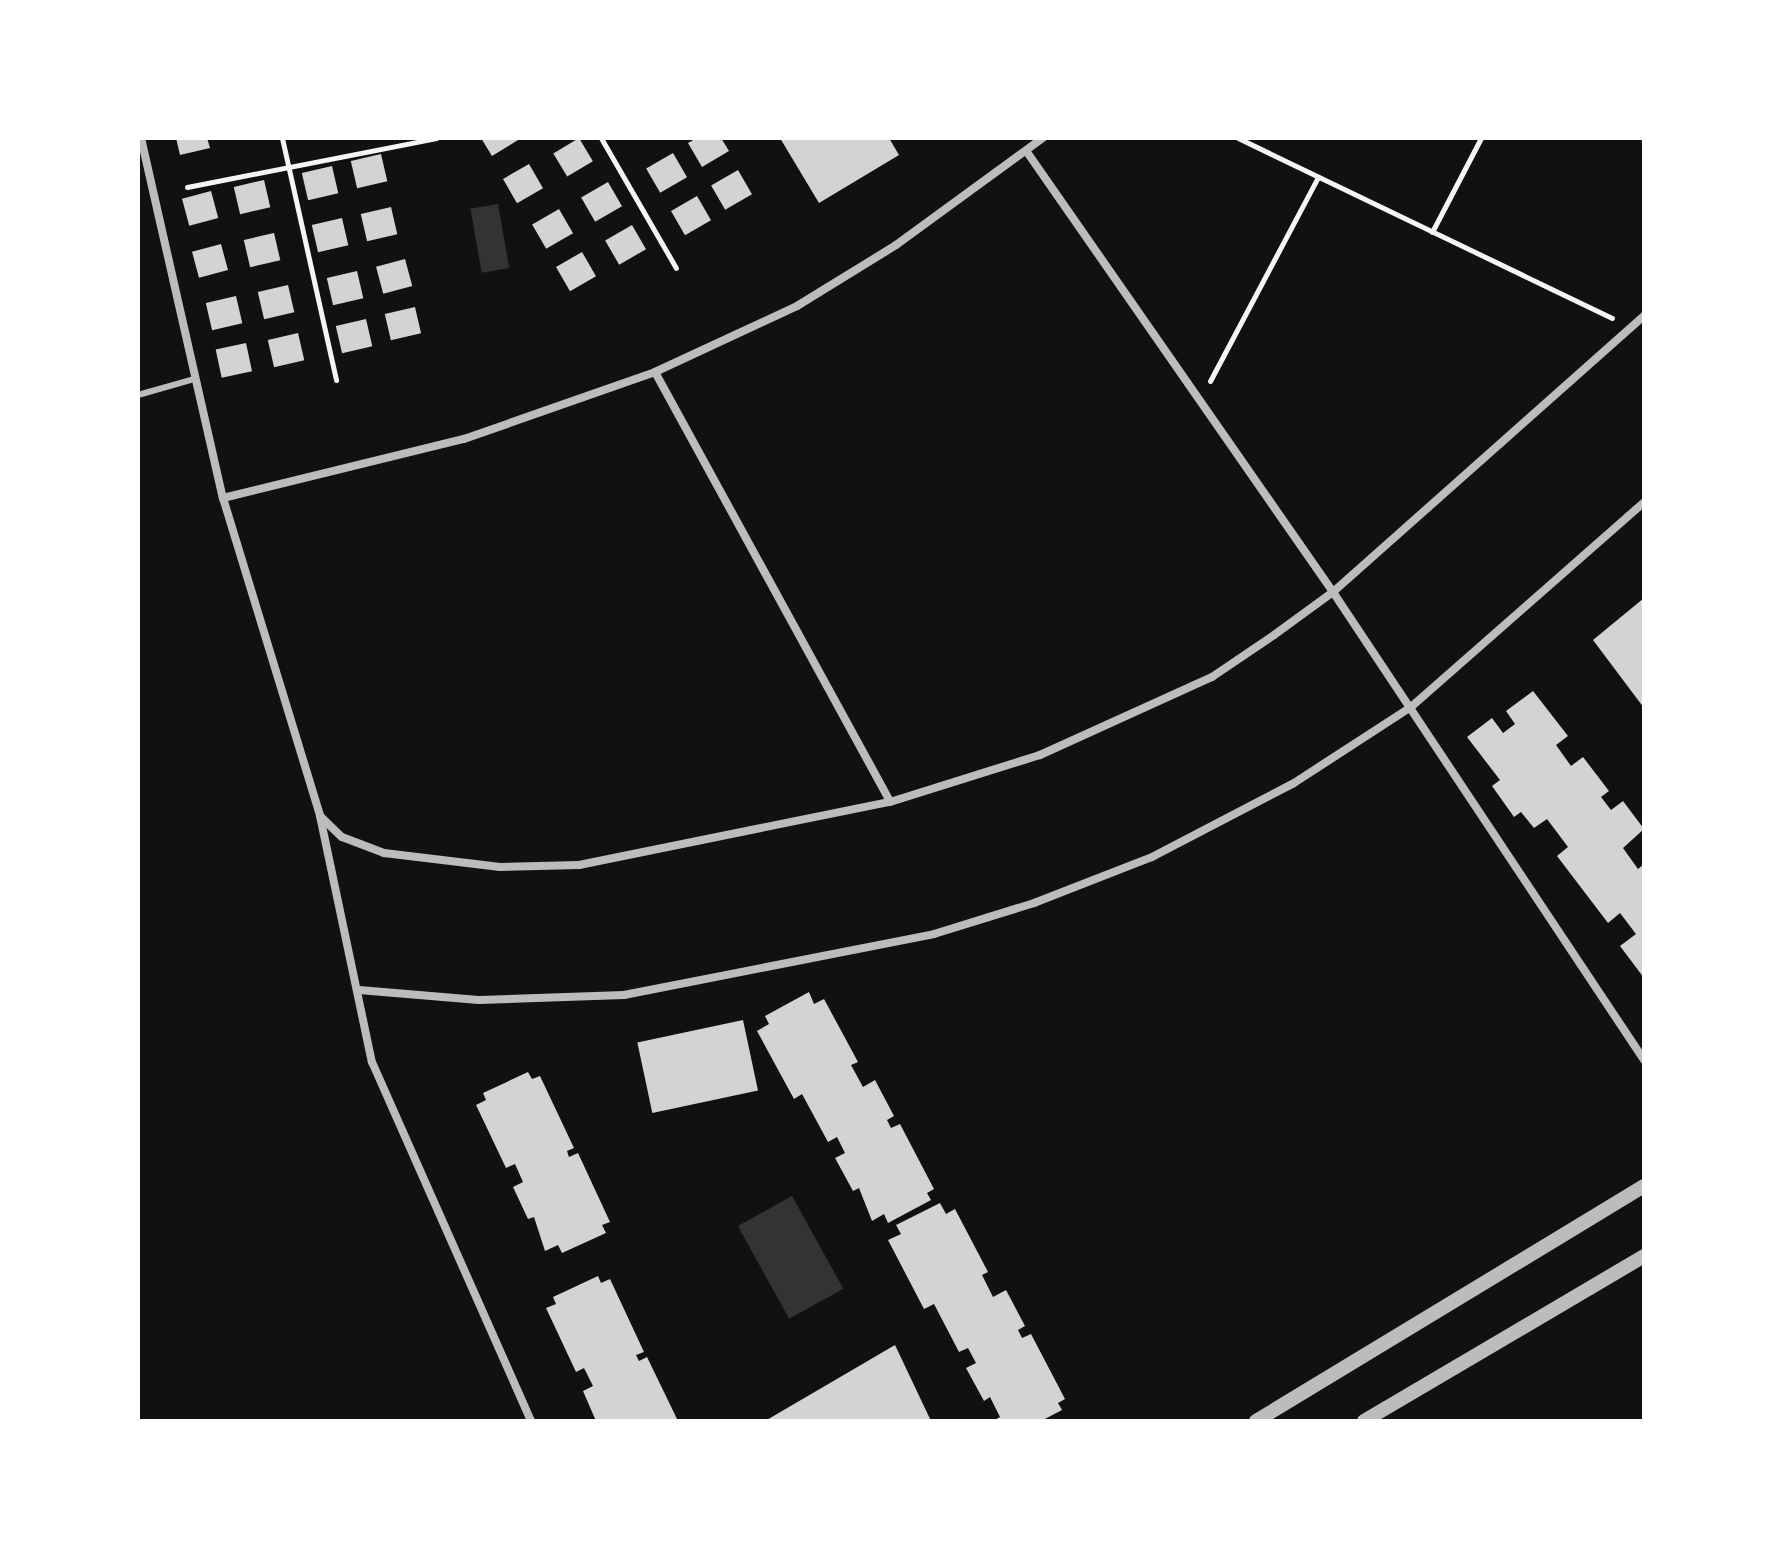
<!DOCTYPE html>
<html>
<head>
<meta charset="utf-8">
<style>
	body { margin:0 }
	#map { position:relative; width:1782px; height:1559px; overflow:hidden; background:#111; font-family:Signika,sans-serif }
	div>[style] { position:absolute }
	.water>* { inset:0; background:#333; transform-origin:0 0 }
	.building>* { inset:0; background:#d3d3d3; transform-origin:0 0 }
	.path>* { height:5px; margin:-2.5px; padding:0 2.5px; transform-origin:2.5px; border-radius:2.5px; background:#f5f5f5 }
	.service>* { height:6px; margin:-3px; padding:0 3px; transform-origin:3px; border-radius:3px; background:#bcbcbc }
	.minor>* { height:8px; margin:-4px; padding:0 4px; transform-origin:4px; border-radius:4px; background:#bcbcbc }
	.tertiary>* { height:14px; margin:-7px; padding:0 7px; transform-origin:7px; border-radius:7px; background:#bcbcbc }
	span { translate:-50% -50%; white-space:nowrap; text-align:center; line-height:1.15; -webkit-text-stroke:8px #fff; paint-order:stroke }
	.frame { position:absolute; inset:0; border:140px solid #fff; pointer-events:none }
</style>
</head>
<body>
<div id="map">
	<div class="water">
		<i style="left:498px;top:204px;width:65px;height:28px;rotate:80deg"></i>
		<i style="left:792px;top:1196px;width:106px;height:62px;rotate:61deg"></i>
	</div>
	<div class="building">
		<i style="clip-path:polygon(176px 138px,207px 138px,210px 148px,180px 155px)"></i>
		<i style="clip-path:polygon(481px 138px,516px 138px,518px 140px,492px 156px)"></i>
		<i style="left:579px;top:138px;width:27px;height:30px;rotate:59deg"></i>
		<i style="clip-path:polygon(697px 138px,721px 138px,729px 151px,702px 167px,688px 143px)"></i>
		<i style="clip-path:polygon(780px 138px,889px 138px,899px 155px,819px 203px)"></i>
		<i style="left:673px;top:153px;width:28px;height:31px;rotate:60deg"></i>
		<i style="left:381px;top:154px;width:28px;height:31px;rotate:77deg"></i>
		<i style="left:529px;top:164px;width:28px;height:30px;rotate:60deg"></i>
		<i style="left:332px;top:166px;width:28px;height:31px;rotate:77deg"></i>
		<i style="left:738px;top:170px;width:28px;height:31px;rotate:60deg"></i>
		<i style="left:264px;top:180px;width:28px;height:31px;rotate:77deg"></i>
		<i style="left:608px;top:182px;width:28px;height:31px;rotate:60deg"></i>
		<i style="left:211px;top:191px;width:28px;height:30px;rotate:75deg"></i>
		<i style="left:697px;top:196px;width:28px;height:30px;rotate:60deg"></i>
		<i style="left:391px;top:207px;width:28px;height:31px;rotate:77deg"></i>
		<i style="left:559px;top:209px;width:28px;height:31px;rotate:60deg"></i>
		<i style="left:342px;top:218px;width:28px;height:31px;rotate:77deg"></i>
		<i style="left:632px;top:225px;width:28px;height:31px;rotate:60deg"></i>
		<i style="left:274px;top:233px;width:28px;height:31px;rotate:77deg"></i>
		<i style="left:221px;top:244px;width:27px;height:30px;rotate:75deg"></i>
		<i style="left:582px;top:252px;width:28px;height:30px;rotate:60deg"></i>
		<i style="left:405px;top:259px;width:28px;height:30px;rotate:75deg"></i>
		<i style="left:357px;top:271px;width:28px;height:31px;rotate:77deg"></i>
		<i style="left:288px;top:285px;width:28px;height:31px;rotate:77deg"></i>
		<i style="left:236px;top:296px;width:28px;height:31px;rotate:77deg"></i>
		<i style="left:415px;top:307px;width:27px;height:31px;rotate:77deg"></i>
		<i style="left:366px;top:319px;width:28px;height:31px;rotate:77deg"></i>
		<i style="left:298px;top:333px;width:28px;height:31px;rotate:77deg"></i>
		<i style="left:246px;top:343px;width:29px;height:31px;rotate:78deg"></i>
		<i style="clip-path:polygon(1644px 598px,1644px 708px,1593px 640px)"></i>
		<i style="clip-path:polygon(1533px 691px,1568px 736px,1556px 745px,1571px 766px,1583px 757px,1609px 791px,1601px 797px,1611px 810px,1623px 801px,1644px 829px,1623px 848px,1638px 869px,1644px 864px,1644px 978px,1620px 946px,1636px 934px,1620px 913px,1608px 923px,1557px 856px,1568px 847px,1547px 819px,1534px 828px,1521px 812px,1514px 817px,1492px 786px,1500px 780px,1467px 737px,1492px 718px,1503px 733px,1515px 724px,1506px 711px)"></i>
		<i style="clip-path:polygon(809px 992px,814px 1004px,824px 999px,858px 1062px,851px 1065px,863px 1087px,875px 1080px,894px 1116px,887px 1120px,891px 1128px,900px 1124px,934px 1189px,927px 1193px,931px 1200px,888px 1223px,884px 1214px,872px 1221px,859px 1188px,853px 1191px,835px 1158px,845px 1153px,837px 1137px,828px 1142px,802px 1094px,794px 1099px,757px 1031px,769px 1024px,765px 1016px)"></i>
		<i style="left:743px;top:1020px;width:72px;height:108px;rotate:78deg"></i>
		<i style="clip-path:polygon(528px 1072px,532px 1079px,540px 1076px,574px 1148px,567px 1151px,569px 1157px,578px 1153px,610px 1222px,602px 1225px,606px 1233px,562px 1253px,558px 1245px,545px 1251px,534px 1217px,528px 1219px,513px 1187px,523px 1182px,515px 1164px,506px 1168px,476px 1105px,486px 1100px,483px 1093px)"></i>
		<i style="clip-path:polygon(940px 1203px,946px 1214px,955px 1209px,988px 1272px,982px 1275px,993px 1297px,1006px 1290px,1025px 1326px,1018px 1330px,1022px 1338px,1031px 1334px,1065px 1399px,1058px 1403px,1062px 1410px,1041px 1421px,993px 1421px,1000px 1417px,990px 1397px,984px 1401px,966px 1368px,976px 1363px,968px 1348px,959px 1352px,934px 1304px,924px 1309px,888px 1240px,901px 1234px,896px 1225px)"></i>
		<i style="clip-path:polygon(598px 1276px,601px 1283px,610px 1279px,644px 1352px,636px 1355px,639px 1361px,647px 1357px,678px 1421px,596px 1421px,583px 1391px,593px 1386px,584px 1368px,576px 1372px,546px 1308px,556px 1304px,553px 1297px)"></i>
		<i style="clip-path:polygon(895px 1345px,931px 1421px,765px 1421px)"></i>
	</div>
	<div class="path">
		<i style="left:282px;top:138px;width:248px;rotate:77.4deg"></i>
		<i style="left:601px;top:138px;width:150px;rotate:60deg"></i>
		<i style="left:1238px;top:138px;width:415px;rotate:25.7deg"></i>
		<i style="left:187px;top:187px;width:254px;rotate:-11.1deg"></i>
		<i style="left:1432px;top:232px;width:106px;rotate:-62.5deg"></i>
		<i style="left:1210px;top:381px;width:231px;rotate:-62.1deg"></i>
	</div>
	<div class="service">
		<i style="left:138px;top:395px;width:58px;rotate:-15.9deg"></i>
	</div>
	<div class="minor">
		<i style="left:141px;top:138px;width:369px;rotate:77.2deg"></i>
		<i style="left:223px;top:498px;width:332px;rotate:73deg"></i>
		<i style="left:320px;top:816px;width:251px;rotate:78.1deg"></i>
		<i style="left:372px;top:1062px;width:393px;rotate:66.1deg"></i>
		<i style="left:1027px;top:152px;width:536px;rotate:55.18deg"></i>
		<i style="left:1333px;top:592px;width:562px;rotate:56.39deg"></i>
		<i style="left:655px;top:372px;width:490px;rotate:61.3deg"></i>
		<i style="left:223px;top:498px;width:248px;rotate:-13.8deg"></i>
		<i style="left:464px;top:439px;width:202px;rotate:-19.3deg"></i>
		<i style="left:655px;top:372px;width:157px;rotate:-24.9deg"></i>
		<i style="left:797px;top:306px;width:116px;rotate:-31.6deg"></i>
		<i style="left:896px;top:245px;width:182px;rotate:-36.1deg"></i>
		<i style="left:320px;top:816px;width:30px;rotate:44deg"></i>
		<i style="left:342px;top:837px;width:45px;rotate:20.9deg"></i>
		<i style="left:384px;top:853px;width:117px;rotate:6.9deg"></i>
		<i style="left:500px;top:867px;width:79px;rotate:-1.5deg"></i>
		<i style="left:579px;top:865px;width:317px;rotate:-11.5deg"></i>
		<i style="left:890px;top:802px;width:157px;rotate:-17.4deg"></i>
		<i style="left:1040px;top:755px;width:189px;rotate:-24.4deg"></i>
		<i style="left:1212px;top:677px;width:75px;rotate:-34.1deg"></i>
		<i style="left:1274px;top:635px;width:73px;rotate:-36.1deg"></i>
		<i style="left:1333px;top:592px;width:416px;rotate:-41.6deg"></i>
		<i style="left:359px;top:990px;width:120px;rotate:4.8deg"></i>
		<i style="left:479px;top:1000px;width:145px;rotate:-2deg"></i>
		<i style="left:624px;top:995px;width:316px;rotate:-11.1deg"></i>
		<i style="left:934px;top:934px;width:105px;rotate:-17.2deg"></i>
		<i style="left:1034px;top:903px;width:127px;rotate:-21.3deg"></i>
		<i style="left:1152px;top:857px;width:160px;rotate:-27.5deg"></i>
		<i style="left:1294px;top:783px;width:140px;rotate:-33deg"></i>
		<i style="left:1411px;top:707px;width:310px;rotate:-41.3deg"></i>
	</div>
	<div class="tertiary">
		<i style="left:1256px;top:1421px;width:454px;rotate:-31.2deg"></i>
		<i style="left:1364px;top:1421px;width:325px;rotate:-30.5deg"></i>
	</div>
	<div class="frame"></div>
</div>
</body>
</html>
